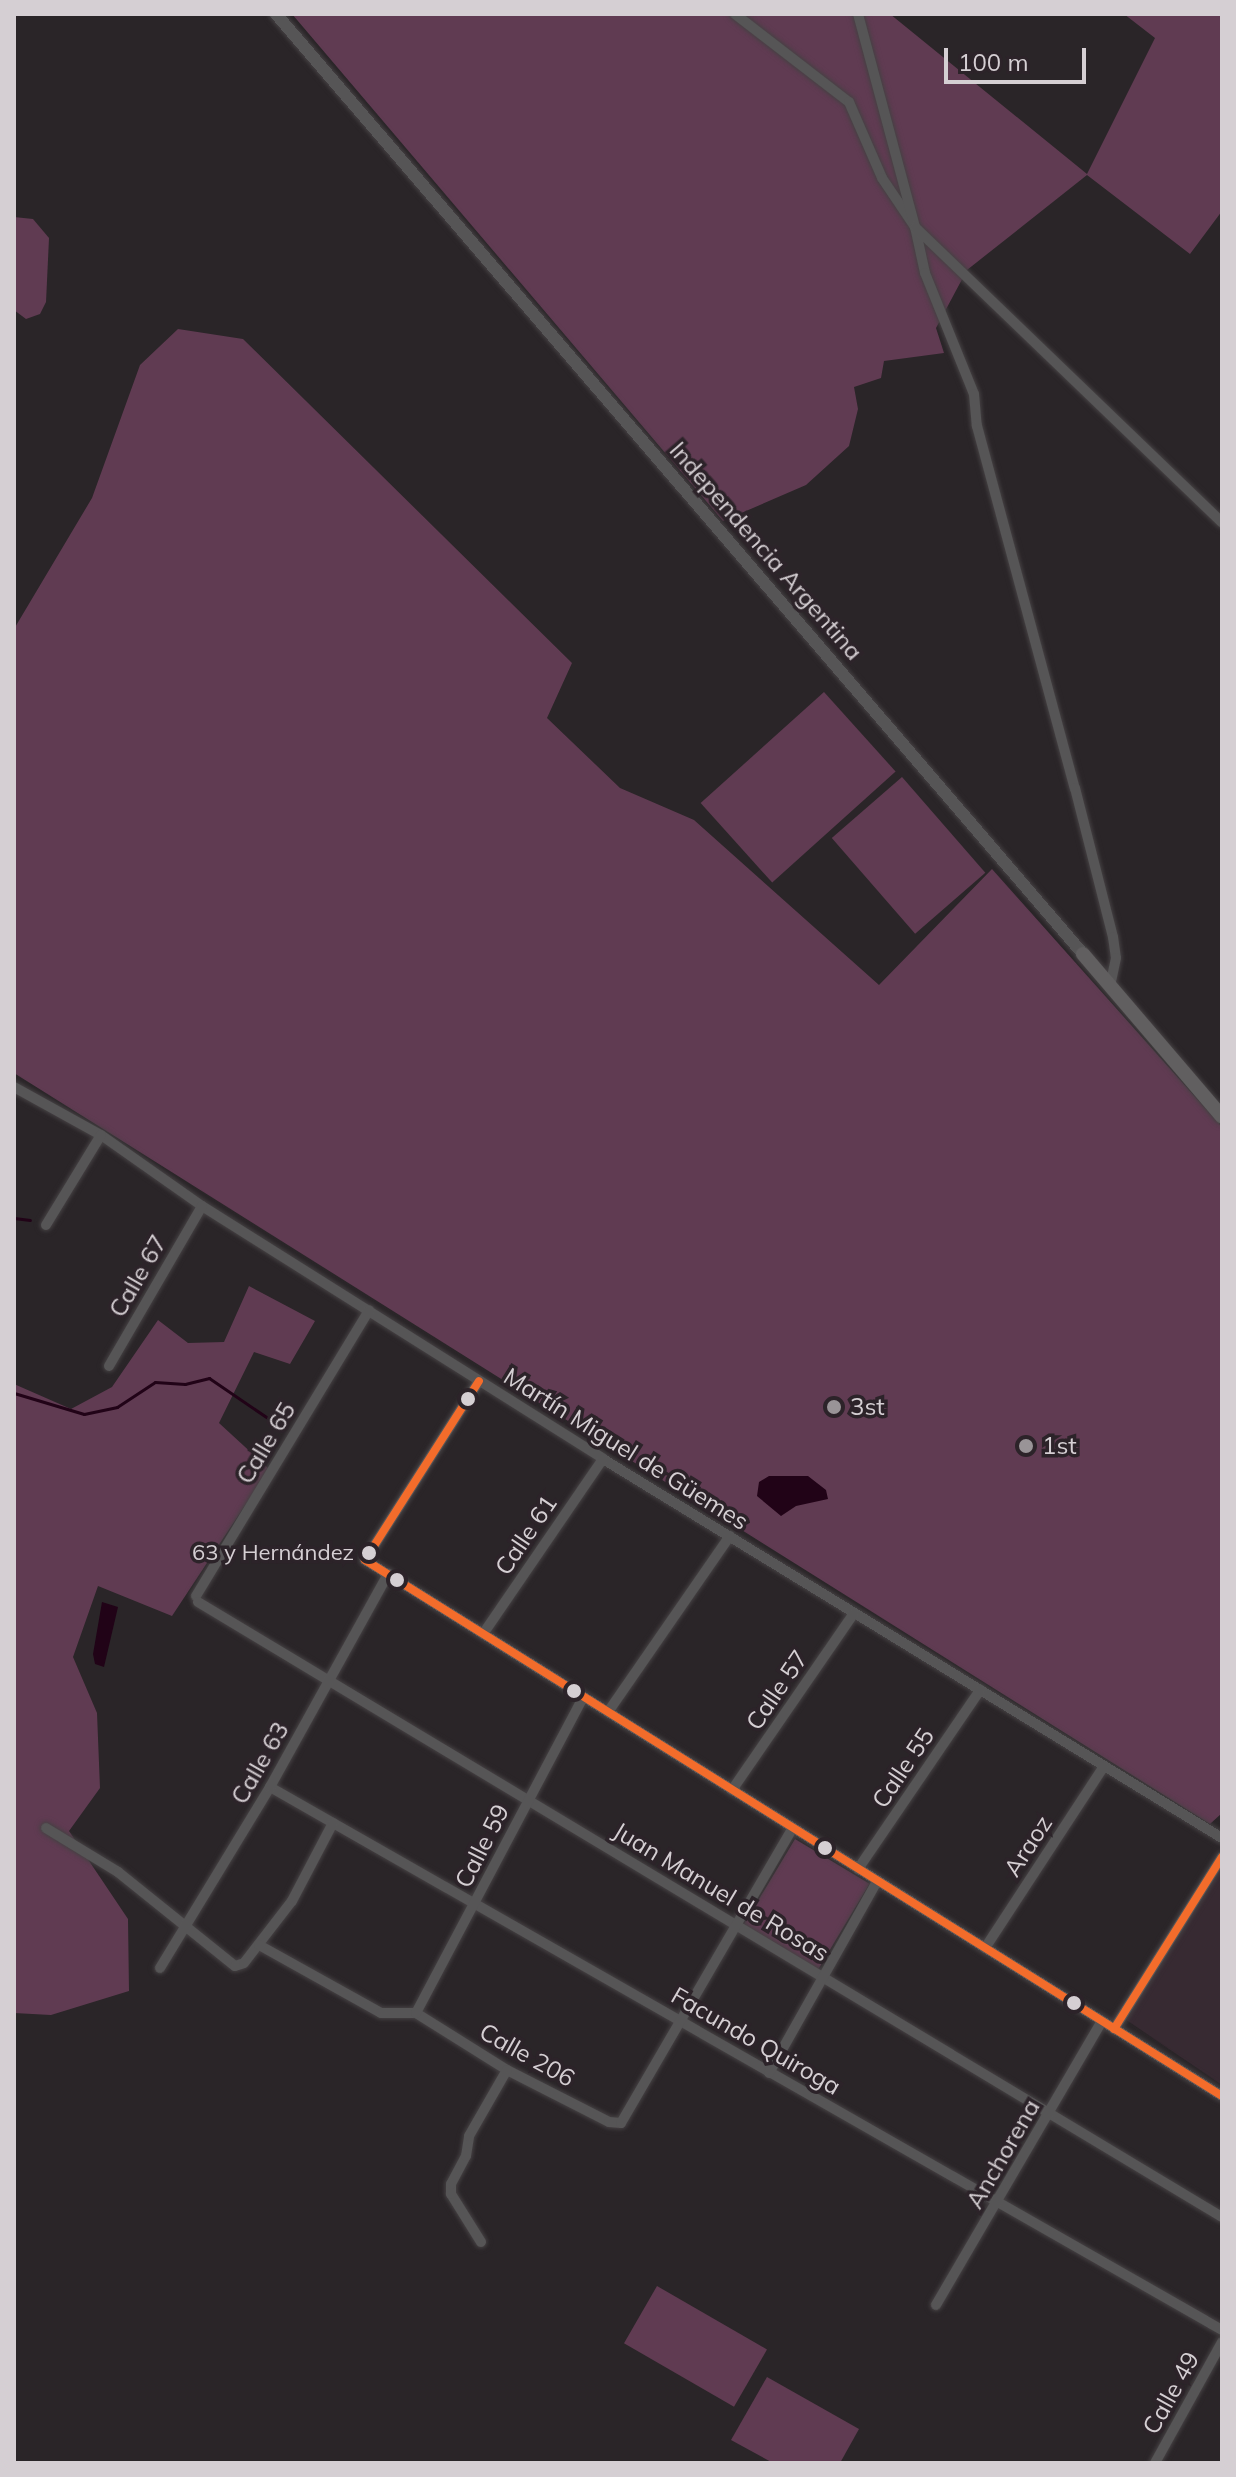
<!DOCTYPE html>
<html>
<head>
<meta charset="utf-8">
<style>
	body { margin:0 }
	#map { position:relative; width:1236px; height:2477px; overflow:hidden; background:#2a2528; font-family:Mulish,sans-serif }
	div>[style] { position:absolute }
	.built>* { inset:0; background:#372a32 }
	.green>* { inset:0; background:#603b52; transform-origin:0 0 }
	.water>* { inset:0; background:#210317 }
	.stream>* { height:3px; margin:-1.5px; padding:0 1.5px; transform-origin:1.5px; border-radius:1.5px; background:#210317 }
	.roads { filter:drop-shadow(0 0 2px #454143) drop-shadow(0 0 2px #454143) }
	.minor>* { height:10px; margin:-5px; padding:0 5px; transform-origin:5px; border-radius:5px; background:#565556 }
	.tertiary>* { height:12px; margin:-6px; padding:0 6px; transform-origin:6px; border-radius:6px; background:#565556 }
	.secondary>* { height:14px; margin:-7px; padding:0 7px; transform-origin:7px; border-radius:7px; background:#615f60 }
	.bus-1>* { height:8px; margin:-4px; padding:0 4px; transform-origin:4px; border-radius:4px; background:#f36c2b }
	.dots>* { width:22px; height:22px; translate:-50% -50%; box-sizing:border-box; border:4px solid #2c2329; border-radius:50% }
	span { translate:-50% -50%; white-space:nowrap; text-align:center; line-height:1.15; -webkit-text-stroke:7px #2c2329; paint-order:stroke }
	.bus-label { font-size:22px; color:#d5cfd3 }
	.right { translate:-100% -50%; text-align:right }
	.street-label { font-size:24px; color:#d5cfd3 }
	.poi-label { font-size:24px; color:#d5cfd3 }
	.left { translate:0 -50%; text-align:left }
	.frame { position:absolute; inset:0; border:16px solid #d5cfd3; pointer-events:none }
	.scale { position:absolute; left:944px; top:48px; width:142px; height:36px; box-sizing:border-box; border:4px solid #d5cfd3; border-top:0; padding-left:10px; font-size:24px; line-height:28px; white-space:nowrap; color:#d5cfd3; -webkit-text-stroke:6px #2c2329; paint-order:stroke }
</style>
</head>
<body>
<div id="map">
	<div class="built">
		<i style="clip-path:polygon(1222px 1866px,1222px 2085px,1122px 2017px)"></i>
	</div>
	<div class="green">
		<i style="clip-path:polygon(292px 14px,890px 14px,1087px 174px,1155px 38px,1124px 14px,1222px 14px,1222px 211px,1190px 254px,1087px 175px,967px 270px,936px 328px,944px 353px,884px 361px,881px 378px,854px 387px,858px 409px,849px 446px,806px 485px,723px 521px)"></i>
		<i style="clip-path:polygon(14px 217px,33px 219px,49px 238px,46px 302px,40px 314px,26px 319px,14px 310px)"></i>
		<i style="clip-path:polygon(178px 329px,243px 339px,572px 663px,547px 718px,620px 788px,694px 820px,879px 985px,992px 869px,1222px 1127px,1222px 1813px,1210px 1824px,14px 1073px,14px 629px,92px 498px,140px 365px)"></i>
		<i style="left:824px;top:692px;width:107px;height:166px;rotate:48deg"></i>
		<i style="left:902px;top:777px;width:127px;height:93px;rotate:49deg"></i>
		<i style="clip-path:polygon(249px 1286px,315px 1321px,290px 1364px,254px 1352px,219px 1423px,269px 1469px,172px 1616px,98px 1586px,73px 1657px,97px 1713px,100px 1788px,69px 1831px,128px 1919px,129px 1991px,51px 2015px,14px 2013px,14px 1384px,71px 1409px,112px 1387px,158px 1320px,188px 1343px,224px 1342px)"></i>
		<i style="left:795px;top:1839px;width:87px;height:101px;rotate:31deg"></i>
		<i style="left:657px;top:2286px;width:127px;height:66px;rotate:30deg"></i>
		<i style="clip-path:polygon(767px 2377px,859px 2429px,840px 2463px,773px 2463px,731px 2440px)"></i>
	</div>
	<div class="water">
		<i style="clip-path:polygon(769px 1476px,808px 1476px,826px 1490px,828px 1499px,796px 1506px,781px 1516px,757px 1496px,759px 1482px)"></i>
		<i style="clip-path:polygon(102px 1602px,118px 1607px,104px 1667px,95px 1664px,93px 1654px)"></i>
	</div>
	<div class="stream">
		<i style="left:14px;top:1218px;width:16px;rotate:7deg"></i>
		<i style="left:14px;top:1393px;width:73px;rotate:16.7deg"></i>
		<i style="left:84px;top:1414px;width:34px;rotate:-12deg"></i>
		<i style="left:117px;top:1407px;width:45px;rotate:-33.3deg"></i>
		<i style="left:155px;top:1382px;width:30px;rotate:4deg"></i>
		<i style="left:185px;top:1384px;width:25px;rotate:-14deg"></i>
		<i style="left:209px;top:1378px;width:76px;rotate:34.3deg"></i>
	</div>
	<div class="roads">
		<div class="minor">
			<i style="left:735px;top:14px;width:144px;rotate:37.7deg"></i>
			<i style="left:849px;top:102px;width:83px;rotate:66.5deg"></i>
			<i style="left:882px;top:178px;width:59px;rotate:56deg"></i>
			<i style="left:915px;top:227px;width:47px;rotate:77.7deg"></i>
			<i style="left:925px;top:273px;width:131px;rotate:68deg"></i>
			<i style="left:974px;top:394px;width:32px;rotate:85deg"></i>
			<i style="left:977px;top:426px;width:375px;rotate:74.9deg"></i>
			<i style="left:1075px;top:788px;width:154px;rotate:75.7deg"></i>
			<i style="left:1113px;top:937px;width:21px;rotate:82deg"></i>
			<i style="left:1116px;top:958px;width:30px;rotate:102deg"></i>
			<i style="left:858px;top:14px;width:220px;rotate:75deg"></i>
			<i style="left:915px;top:227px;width:426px;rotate:43.9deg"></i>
			<i style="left:14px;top:1087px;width:99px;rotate:28.9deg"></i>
			<i style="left:101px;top:1135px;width:123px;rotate:35.1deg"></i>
			<i style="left:202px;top:1206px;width:474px;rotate:32.2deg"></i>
			<i style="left:603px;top:1459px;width:726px;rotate:31.48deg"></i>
			<i style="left:46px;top:1225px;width:105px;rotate:-58.6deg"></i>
			<i style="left:109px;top:1366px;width:185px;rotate:-59.8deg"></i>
			<i style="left:479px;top:1381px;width:212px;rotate:122.5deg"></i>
			<i style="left:365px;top:1560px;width:1011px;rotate:32.02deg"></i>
			<i style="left:196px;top:1596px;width:334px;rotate:-58.8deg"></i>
			<i style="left:198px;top:1602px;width:1194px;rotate:30.99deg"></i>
			<i style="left:483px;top:1634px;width:212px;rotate:-55.6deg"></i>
			<i style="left:608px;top:1712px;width:214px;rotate:-55.3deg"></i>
			<i style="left:270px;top:1787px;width:1096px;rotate:29.7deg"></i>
			<i style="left:732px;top:1790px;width:215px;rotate:-55.4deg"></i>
			<i style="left:46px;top:1828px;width:84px;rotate:31.4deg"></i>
			<i style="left:118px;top:1872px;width:150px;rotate:38.8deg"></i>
			<i style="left:235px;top:1966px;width:9px;rotate:-18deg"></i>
			<i style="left:244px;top:1963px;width:78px;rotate:-52.3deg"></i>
			<i style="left:292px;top:1901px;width:88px;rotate:-62.3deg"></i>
			<i style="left:858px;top:1869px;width:217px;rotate:-55.7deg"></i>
			<i style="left:259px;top:1945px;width:140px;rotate:29.1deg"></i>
			<i style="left:381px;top:2013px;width:35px"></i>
			<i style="left:985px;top:1948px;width:217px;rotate:-56.8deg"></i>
			<i style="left:160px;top:1968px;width:212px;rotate:-58.7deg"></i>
			<i style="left:270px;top:1787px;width:244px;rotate:-61deg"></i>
			<i style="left:416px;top:2013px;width:107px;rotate:32.1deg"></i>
			<i style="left:507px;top:2070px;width:114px;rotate:27deg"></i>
			<i style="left:609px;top:2122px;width:12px;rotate:5deg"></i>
			<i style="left:621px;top:2123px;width:341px;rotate:-59.8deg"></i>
			<i style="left:416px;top:2013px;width:357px;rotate:-62.1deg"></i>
			<i style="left:1114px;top:2029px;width:203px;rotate:-57.9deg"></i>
			<i style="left:769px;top:2073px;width:220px;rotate:-60.6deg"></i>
			<i style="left:481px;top:2242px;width:57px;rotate:-122deg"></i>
			<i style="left:451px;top:2194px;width:10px;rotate:-90deg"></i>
			<i style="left:451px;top:2184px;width:32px;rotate:-62deg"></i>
			<i style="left:466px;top:2156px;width:20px;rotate:-81deg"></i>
			<i style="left:469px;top:2136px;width:76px;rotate:-60.1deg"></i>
			<i style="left:936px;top:2305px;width:329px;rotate:-59.7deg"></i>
			<i style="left:1155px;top:2463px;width:138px;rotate:-61deg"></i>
		</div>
		<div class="tertiary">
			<i style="left:276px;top:14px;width:1239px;rotate:49.35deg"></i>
		</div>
		<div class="secondary">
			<i style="left:1083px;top:954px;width:214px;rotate:49.5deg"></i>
		</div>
	</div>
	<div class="bus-1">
		<i style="left:365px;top:1560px;width:1011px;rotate:32.02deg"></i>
		<i style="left:365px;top:1560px;width:212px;rotate:-57.5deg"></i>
		<i style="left:1114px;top:2029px;width:203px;rotate:-57.9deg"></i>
	</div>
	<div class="dots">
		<i style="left:468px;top:1399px;background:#d5cfd3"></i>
		<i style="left:834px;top:1407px;background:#999497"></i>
		<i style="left:1026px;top:1446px;background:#999497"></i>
		<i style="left:369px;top:1553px;background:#d5cfd3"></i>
		<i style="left:397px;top:1580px;background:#d5cfd3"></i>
		<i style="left:574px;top:1691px;background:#d5cfd3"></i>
		<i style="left:825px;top:1848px;background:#d5cfd3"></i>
		<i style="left:1074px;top:2003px;background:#d5cfd3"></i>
	</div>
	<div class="bus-label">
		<span class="right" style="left:354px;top:1553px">63 y Hernández</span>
	</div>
	<div class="street-label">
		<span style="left:766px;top:551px;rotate:49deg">Independencia Argentina</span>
		<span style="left:138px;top:1276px;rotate:-60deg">Calle 67</span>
		<span style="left:266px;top:1443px;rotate:-59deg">Calle 65</span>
		<span style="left:626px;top:1449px;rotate:32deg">Martín Miguel de Güemes</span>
		<span style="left:526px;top:1535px;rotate:-56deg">Calle 61</span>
		<span style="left:777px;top:1690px;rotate:-56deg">Calle 57</span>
		<span style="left:260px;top:1763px;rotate:-60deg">Calle 63</span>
		<span style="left:903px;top:1768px;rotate:-56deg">Calle 55</span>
		<span style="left:482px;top:1846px;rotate:-63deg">Calle 59</span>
		<span style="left:1028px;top:1846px;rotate:-57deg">Araoz</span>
		<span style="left:721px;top:1892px;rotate:31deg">Juan Manuel de Rosas</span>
		<span style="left:756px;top:2041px;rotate:30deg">Facundo Quiroga</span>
		<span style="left:527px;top:2055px;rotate:29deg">Calle 206</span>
		<span style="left:1003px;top:2154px;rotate:-60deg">Anchorena</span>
		<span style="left:1171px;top:2393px;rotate:-61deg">Calle 49</span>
	</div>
	<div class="poi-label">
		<span class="left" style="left:850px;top:1407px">3st</span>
		<span class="left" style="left:1042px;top:1446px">1st</span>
	</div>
	<div class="frame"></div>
	<div class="scale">100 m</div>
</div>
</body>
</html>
